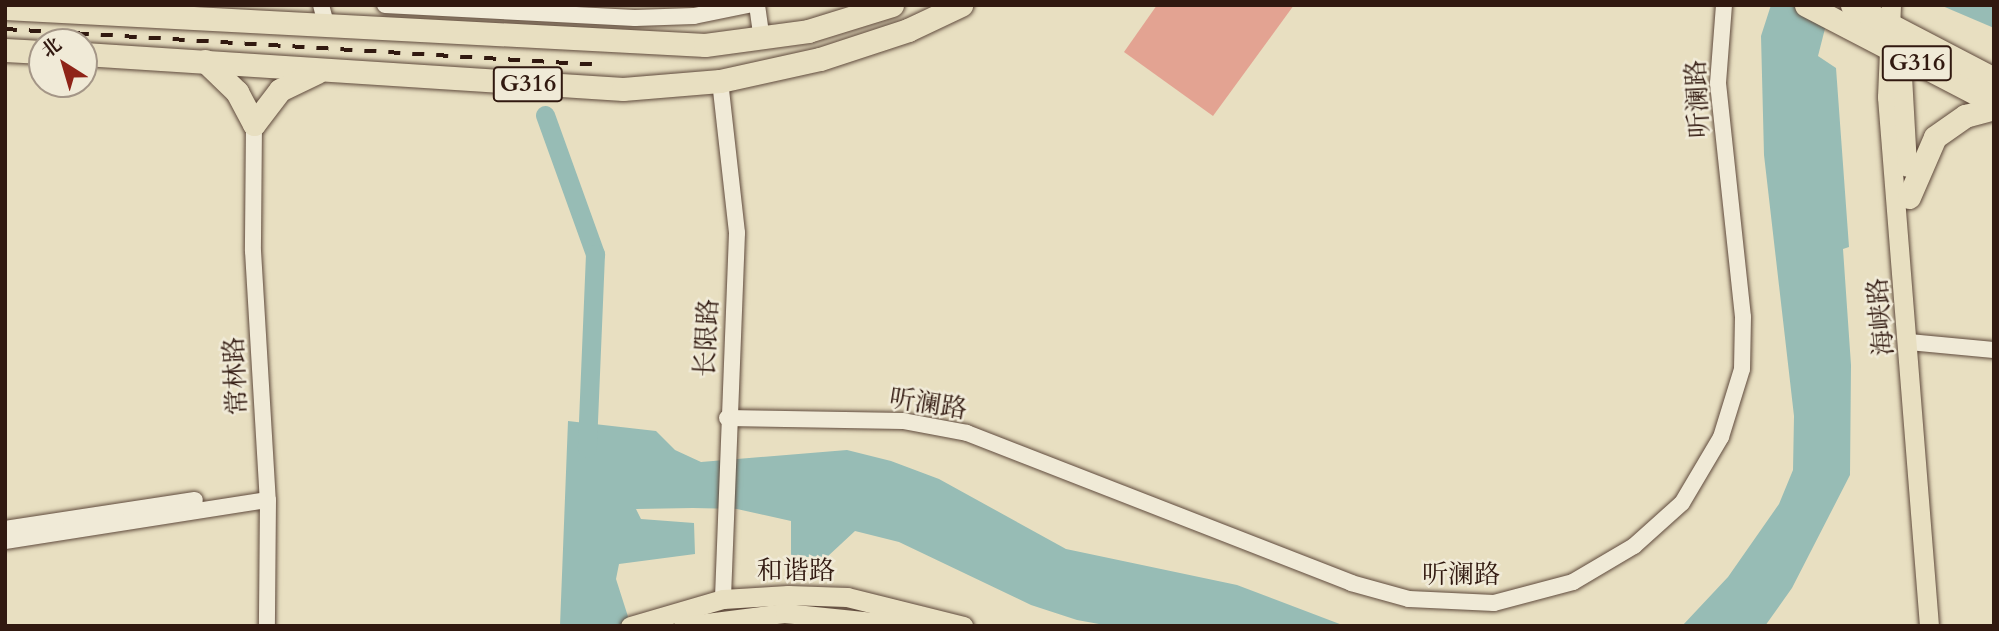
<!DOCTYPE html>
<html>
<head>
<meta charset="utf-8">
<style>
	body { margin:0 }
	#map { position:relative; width:1999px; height:631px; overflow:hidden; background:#e8dfc1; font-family:Cardo,"Noto Serif SC",serif }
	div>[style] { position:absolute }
	.water>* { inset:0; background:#97bcb5 }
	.river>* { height:19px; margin:-9.5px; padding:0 9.5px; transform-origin:9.5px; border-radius:9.5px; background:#97bcb5 }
	.building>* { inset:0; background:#e3a392 }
	.roads { filter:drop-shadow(0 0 2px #5f4a3c) drop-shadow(0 0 2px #5f4a3c) }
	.minor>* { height:16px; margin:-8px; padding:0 8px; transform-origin:8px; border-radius:8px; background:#f0ead7 }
	.major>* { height:19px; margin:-9.5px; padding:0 9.5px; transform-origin:9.5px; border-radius:9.5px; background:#e8dfc1 }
	.highway>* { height:23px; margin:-11.5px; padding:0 11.5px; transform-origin:11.5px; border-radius:11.5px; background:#e8dfc1 }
	.rail>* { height:3.5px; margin-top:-1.75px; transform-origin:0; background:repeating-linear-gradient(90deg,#311910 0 12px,transparent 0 24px) }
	span { translate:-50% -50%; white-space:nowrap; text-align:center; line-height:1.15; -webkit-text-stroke:5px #f0ead7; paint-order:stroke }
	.shield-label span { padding:2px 5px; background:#f0ead7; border:2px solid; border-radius:5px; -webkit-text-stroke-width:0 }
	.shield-label { font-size:24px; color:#311910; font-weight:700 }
	.street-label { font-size:26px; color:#311910 }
	.frame { position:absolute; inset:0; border:7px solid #311910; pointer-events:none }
	.north { position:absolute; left:28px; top:28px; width:70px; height:70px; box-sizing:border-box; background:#f0ead7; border:2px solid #a49687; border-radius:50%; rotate:323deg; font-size:19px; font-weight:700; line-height:28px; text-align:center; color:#311910 }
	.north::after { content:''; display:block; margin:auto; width:24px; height:32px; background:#8f2418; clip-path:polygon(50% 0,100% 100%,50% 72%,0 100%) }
</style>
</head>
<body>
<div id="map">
	<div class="water">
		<i style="clip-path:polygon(1771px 5px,1831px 5px,1818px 56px,1836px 68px,1849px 247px,1843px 249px,1851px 365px,1850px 475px,1792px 588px,1765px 626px,1682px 626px,1728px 577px,1779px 504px,1793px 470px,1794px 416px,1764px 155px,1761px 36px)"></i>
		<i style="clip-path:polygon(1940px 5px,1994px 5px,1994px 28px)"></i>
		<i style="clip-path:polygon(568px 421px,656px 431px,675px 450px,701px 462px,847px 450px,891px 461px,939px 479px,1066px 549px,1237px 585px,1345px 626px,1110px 626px,1077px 620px,1031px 605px,899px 542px,855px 531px,827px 557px,791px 557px,791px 521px,737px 509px,693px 508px,636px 509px,641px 519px,694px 523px,695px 554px,619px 564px,616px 579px,631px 626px,560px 626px)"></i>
	</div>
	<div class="river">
		<i style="left:545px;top:115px;width:148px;rotate:70.2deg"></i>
		<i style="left:595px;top:254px;width:194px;rotate:92.4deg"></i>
	</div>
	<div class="building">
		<i style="clip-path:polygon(1157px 5px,1294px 5px,1213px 116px,1124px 52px)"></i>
	</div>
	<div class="roads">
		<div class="minor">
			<i style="left:321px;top:5px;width:20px;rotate:75deg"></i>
			<i style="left:385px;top:5px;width:250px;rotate:3deg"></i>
			<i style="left:635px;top:18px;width:59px;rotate:-1.9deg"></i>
			<i style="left:694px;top:16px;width:55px;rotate:-11.5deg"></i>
			<i style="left:757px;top:5px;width:35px;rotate:82deg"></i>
			<i style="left:720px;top:81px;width:153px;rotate:83.6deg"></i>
			<i style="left:737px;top:233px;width:366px;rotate:92.2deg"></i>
			<i style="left:254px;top:124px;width:127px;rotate:90.5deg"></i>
			<i style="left:253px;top:251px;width:249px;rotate:86.6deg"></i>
			<i style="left:268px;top:500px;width:126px;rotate:90.5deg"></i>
			<i style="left:1909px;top:342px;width:85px;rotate:5.4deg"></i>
			<i style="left:727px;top:418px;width:176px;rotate:1deg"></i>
			<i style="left:903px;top:421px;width:65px;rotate:10.6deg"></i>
			<i style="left:967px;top:433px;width:412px;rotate:21.3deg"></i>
			<i style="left:1351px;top:583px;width:60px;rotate:15.4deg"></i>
			<i style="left:1409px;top:599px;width:85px;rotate:2.7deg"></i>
			<i style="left:1494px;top:603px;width:82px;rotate:-14.9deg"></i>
			<i style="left:1573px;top:582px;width:71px;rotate:-30.5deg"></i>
			<i style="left:1634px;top:546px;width:64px;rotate:-41.9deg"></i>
			<i style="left:1682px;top:503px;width:77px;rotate:-59.4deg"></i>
			<i style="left:1721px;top:437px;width:71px;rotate:-72.8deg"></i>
			<i style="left:1742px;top:369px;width:52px;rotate:-88.9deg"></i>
			<i style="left:1743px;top:317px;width:235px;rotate:-96.1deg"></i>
			<i style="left:1718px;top:83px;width:78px;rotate:-85.6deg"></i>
			<i style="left:5px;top:529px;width:192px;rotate:-8.7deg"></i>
			<i style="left:5px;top:541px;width:266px;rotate:-8.9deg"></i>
		</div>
		<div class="major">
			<i style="left:1891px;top:5px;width:92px;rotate:92.5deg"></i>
			<i style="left:1887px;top:97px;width:531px;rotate:85.46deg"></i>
			<i style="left:1901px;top:58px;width:109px;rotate:86.8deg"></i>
			<i style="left:630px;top:626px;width:97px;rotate:-16.2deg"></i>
			<i style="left:723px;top:599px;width:65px;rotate:-3.5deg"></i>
			<i style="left:788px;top:595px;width:59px;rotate:1.9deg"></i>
			<i style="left:847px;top:597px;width:120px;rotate:14deg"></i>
			<i style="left:683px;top:626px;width:103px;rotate:-7.3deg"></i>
			<i style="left:785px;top:613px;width:127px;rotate:5.9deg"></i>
		</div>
		<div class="highway">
			<i style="left:1806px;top:5px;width:212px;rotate:27.5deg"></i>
			<i style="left:1852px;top:5px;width:160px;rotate:27.5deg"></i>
			<i style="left:5px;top:8px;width:701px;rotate:3.03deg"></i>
			<i style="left:705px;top:45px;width:104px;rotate:-7.7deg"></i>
			<i style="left:808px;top:31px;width:88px;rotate:-17.2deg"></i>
			<i style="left:5px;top:50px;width:37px;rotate:3deg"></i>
			<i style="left:84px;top:54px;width:540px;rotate:3.72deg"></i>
			<i style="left:623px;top:89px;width:97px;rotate:-4.7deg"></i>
			<i style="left:720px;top:81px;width:102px;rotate:-12.4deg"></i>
			<i style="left:820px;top:59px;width:93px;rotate:-18.2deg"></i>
			<i style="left:908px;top:30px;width:59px;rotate:-25.3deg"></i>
			<i style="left:205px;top:61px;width:45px;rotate:44.1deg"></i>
			<i style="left:237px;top:92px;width:36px;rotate:62deg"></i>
			<i style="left:254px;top:124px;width:43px;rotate:-52.6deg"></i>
			<i style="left:280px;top:90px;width:41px;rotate:-25.9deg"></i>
			<i style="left:1909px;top:197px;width:65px;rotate:-66.6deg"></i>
			<i style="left:1935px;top:137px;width:37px;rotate:-35deg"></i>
			<i style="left:1965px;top:116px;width:30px;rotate:-15deg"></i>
		</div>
	</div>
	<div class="rail">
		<i style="left:5px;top:29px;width:597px;rotate:3.46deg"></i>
	</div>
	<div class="shield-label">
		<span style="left:1917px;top:63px">G316</span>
		<span style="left:528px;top:84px">G316</span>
	</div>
	<div class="street-label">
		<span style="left:1698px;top:99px;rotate:-93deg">听澜路</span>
		<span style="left:1881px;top:317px;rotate:-95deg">海峡路</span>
		<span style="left:707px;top:338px;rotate:-87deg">长限路</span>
		<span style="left:236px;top:376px;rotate:-93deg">常林路</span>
		<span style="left:928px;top:404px;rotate:9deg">听澜路</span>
		<span style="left:796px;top:571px">和谐路</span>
		<span style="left:1461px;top:575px">听澜路</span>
	</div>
	<div class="frame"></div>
	<div class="north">北</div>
</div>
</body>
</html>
